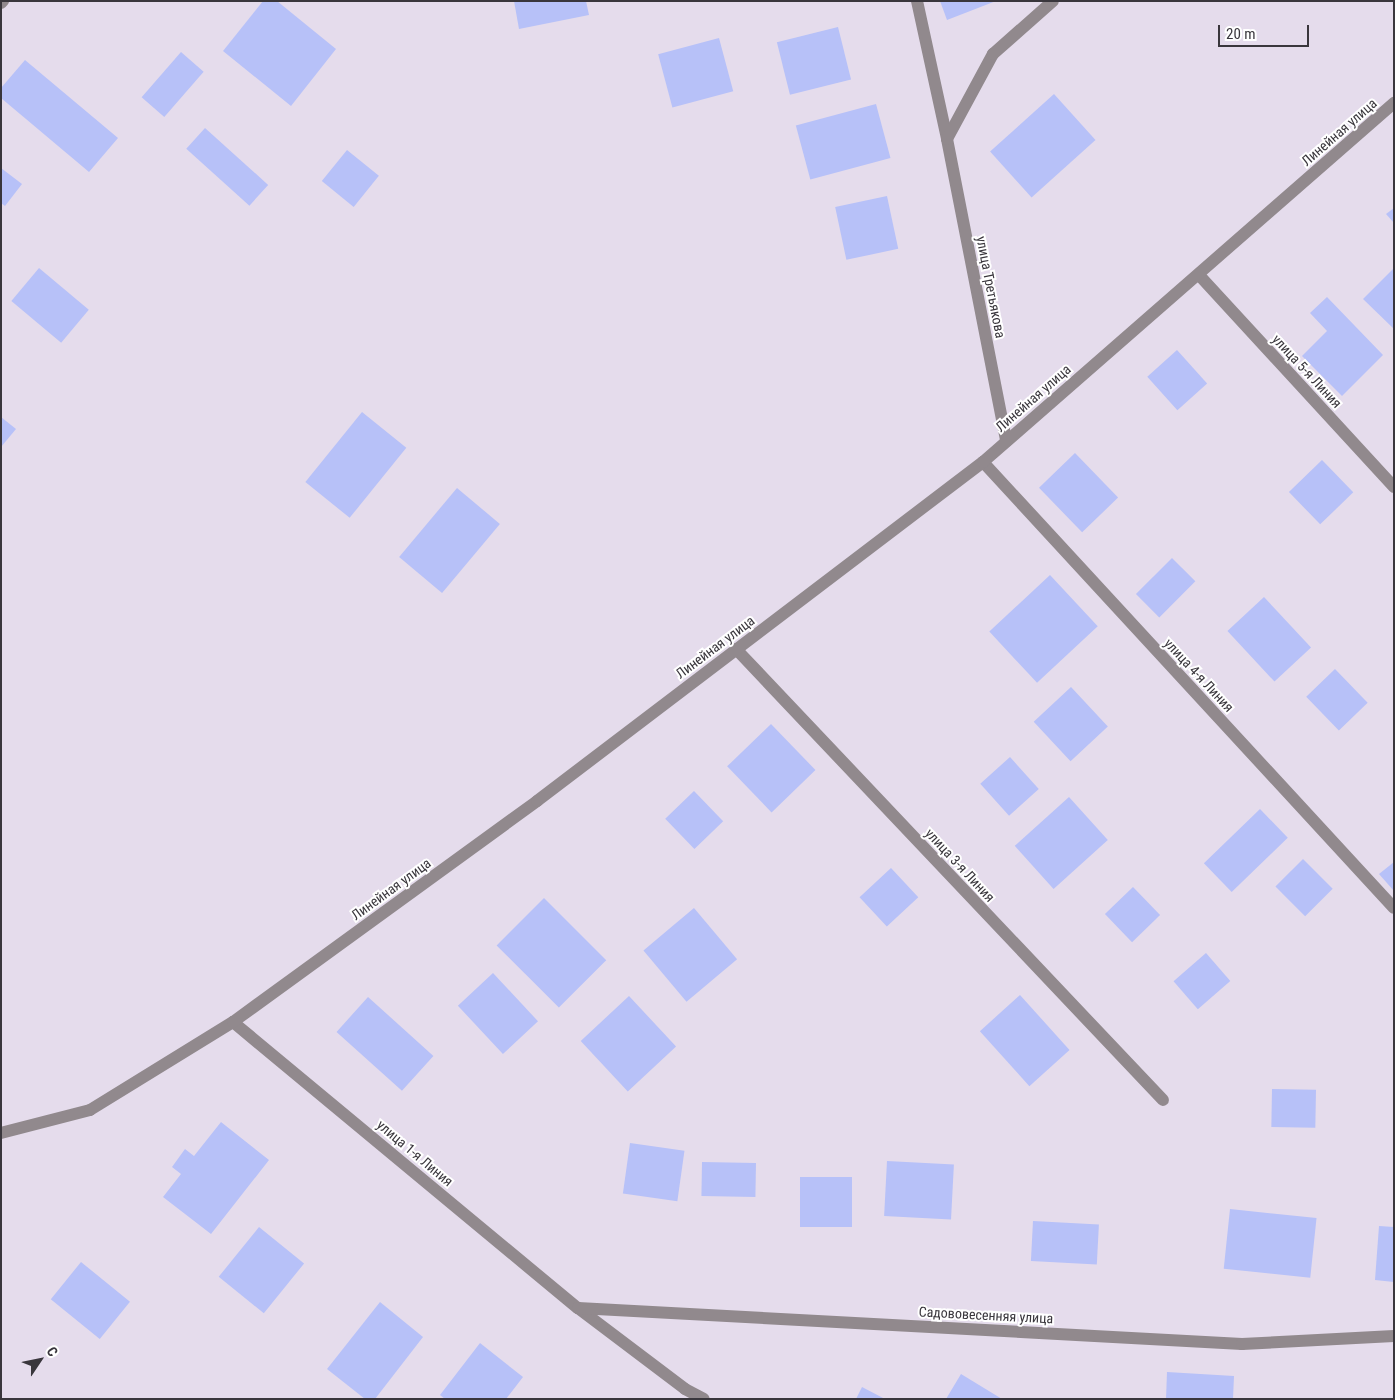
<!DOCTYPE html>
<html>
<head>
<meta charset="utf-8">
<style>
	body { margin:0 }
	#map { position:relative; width:1395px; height:1400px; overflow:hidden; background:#e5dcec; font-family:"Roboto Condensed",sans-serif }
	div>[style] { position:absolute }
	.building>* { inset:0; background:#b7c1f8; transform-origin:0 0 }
	.minor>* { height:12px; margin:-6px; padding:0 6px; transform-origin:6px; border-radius:6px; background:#91898d }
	span { translate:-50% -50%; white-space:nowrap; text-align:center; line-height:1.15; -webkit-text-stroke:4px #fff; paint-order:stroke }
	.street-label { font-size:14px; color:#39363c }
	.frame { position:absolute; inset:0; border:2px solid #39363c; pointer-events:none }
	.north { position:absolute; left:15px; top:1335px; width:50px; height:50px; -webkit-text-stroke:4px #fff; paint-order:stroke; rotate:56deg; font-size:14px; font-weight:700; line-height:20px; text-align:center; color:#39363c }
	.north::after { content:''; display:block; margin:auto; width:18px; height:22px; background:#39363c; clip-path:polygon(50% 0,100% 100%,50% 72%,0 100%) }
	.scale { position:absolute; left:1218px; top:25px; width:91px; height:22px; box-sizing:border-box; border:2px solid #39363c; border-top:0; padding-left:6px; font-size:15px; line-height:18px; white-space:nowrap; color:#39363c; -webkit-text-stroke:4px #fff; paint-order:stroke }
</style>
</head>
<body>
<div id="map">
	<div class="building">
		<i style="clip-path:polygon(263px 1px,277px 1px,336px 49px,291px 106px,223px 51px)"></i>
		<i style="clip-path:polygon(514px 1px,586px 1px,589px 15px,519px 29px)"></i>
		<i style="clip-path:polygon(940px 1px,996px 1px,947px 20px)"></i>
		<i style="left:838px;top:27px;width:54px;height:63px;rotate:76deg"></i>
		<i style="left:719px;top:38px;width:55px;height:63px;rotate:75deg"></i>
		<i style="left:181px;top:52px;width:30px;height:60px;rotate:41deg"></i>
		<i style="clip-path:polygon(25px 60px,118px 138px,89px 172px,1px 98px,1px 88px)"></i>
		<i style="left:1054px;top:94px;width:62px;height:86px;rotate:48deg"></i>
		<i style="left:876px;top:104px;width:56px;height:83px;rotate:75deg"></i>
		<i style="left:205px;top:128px;width:85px;height:28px;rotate:42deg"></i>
		<i style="left:347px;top:150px;width:41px;height:40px;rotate:39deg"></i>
		<i style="clip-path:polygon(1px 168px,22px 184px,5px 206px,1px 203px)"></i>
		<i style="left:887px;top:196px;width:54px;height:53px;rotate:78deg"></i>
		<i style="clip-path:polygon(1394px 208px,1394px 223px,1386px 214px)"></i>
		<i style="left:39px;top:268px;width:65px;height:43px;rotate:40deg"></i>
		<i style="clip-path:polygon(1394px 268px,1394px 329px,1363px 299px)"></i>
		<i style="clip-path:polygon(1327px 297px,1383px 355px,1342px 396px,1302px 356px,1327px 331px,1310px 313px)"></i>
		<i style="left:1177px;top:350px;width:45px;height:40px;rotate:48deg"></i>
		<i style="left:362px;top:412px;width:57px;height:90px;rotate:39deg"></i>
		<i style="clip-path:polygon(1px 417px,16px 429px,1px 447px)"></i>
		<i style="left:1075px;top:453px;width:62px;height:50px;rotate:46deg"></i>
		<i style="left:1322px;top:460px;width:45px;height:46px;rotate:46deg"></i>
		<i style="left:457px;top:488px;width:56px;height:90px;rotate:40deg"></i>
		<i style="left:1172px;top:558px;width:33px;height:51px;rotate:45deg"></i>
		<i style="left:1050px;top:575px;width:70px;height:83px;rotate:47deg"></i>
		<i style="left:1264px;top:597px;width:69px;height:50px;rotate:47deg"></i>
		<i style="left:1335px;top:669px;width:47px;height:40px;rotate:46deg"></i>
		<i style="left:1071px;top:687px;width:54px;height:51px;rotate:47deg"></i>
		<i style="left:771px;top:724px;width:64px;height:61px;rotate:46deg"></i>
		<i style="left:1010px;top:757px;width:43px;height:40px;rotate:48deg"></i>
		<i style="left:694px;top:791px;width:42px;height:40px;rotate:46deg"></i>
		<i style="left:1069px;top:797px;width:58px;height:73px;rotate:48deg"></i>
		<i style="left:1260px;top:809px;width:40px;height:78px;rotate:46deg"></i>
		<i style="left:1303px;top:859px;width:42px;height:39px;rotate:45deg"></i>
		<i style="clip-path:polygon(1394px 862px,1394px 891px,1379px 874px)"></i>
		<i style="left:891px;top:868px;width:40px;height:43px;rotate:47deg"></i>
		<i style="left:1133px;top:887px;width:39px;height:39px;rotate:46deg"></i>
		<i style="left:544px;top:898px;width:88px;height:67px;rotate:45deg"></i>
		<i style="left:694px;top:908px;width:67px;height:66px;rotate:50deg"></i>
		<i style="left:1206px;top:953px;width:37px;height:43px;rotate:49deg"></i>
		<i style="left:493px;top:973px;width:66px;height:48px;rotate:47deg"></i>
		<i style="left:1020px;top:995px;width:74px;height:54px;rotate:48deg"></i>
		<i style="left:629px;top:996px;width:69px;height:66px;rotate:47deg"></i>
		<i style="left:368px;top:997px;width:88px;height:47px;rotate:42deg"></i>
		<i style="left:1272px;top:1089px;width:44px;height:38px;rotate:1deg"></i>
		<i style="clip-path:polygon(221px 1122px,269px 1160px,211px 1234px,163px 1197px,181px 1174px,172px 1167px,185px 1149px,194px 1156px)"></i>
		<i style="left:630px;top:1143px;width:55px;height:51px;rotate:8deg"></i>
		<i style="left:887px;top:1161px;width:67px;height:55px;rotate:3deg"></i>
		<i style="left:702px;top:1162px;width:54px;height:34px;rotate:1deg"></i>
		<i style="left:800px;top:1177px;width:52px;height:50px"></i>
		<i style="left:1230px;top:1209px;width:87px;height:60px;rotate:6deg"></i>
		<i style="left:1033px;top:1221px;width:66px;height:40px;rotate:3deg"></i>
		<i style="clip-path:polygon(1379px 1226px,1394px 1227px,1394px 1282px,1375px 1280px)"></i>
		<i style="left:259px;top:1227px;width:58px;height:64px;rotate:39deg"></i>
		<i style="left:81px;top:1262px;width:63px;height:48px;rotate:39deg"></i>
		<i style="clip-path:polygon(380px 1302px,423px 1337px,375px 1399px,365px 1399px,327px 1369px)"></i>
		<i style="clip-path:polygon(480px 1343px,523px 1377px,506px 1399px,445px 1399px,440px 1395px)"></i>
		<i style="clip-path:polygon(1167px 1372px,1234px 1376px,1233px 1399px,1166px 1399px)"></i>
		<i style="clip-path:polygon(961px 1374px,1002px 1399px,946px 1399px)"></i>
		<i style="clip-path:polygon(862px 1387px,885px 1399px,856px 1399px)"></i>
	</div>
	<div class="minor">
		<i style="left:917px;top:1px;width:141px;rotate:77.7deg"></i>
		<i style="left:947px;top:139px;width:308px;rotate:78.9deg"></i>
		<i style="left:1px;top:3px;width:3px;rotate:-45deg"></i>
		<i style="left:947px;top:139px;width:97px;rotate:-61.6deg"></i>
		<i style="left:993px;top:54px;width:80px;rotate:-41.5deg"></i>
		<i style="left:1199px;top:275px;width:288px;rotate:47.4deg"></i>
		<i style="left:983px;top:462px;width:606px;rotate:47.34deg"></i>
		<i style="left:736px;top:649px;width:621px;rotate:46.57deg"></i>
		<i style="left:233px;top:1022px;width:448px;rotate:39.7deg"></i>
		<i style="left:578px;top:1308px;width:134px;rotate:37.1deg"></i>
		<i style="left:685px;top:1389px;width:21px;rotate:28deg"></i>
		<i style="left:1px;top:1133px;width:92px;rotate:-14.5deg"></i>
		<i style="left:90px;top:1110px;width:168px;rotate:-31.6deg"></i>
		<i style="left:233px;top:1022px;width:376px;rotate:-36deg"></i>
		<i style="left:537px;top:801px;width:560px;rotate:-37.24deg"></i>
		<i style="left:983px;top:462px;width:546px;rotate:-41.14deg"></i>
		<i style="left:578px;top:1308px;width:665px;rotate:3.1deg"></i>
		<i style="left:1242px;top:1344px;width:152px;rotate:-3deg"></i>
	</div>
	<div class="street-label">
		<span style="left:1339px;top:132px;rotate:-41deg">Линейная улица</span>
		<span style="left:991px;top:287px;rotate:79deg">улица Третьякова</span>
		<span style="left:1307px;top:371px;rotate:47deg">улица 5-я Линия</span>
		<span style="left:1033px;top:398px;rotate:-41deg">Линейная улица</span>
		<span style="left:715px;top:647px;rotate:-37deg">Линейная улица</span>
		<span style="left:1199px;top:675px;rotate:47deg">улица 4-я Линия</span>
		<span style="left:960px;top:865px;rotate:47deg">улица 3-я Линия</span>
		<span style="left:391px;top:889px;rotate:-36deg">Линейная улица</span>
		<span style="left:415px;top:1153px;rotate:40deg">улица 1-я Линия</span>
		<span style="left:986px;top:1315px;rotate:3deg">Садововесенняя улица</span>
	</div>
	<div class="frame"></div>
	<div class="north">С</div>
	<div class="scale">20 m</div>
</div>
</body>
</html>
